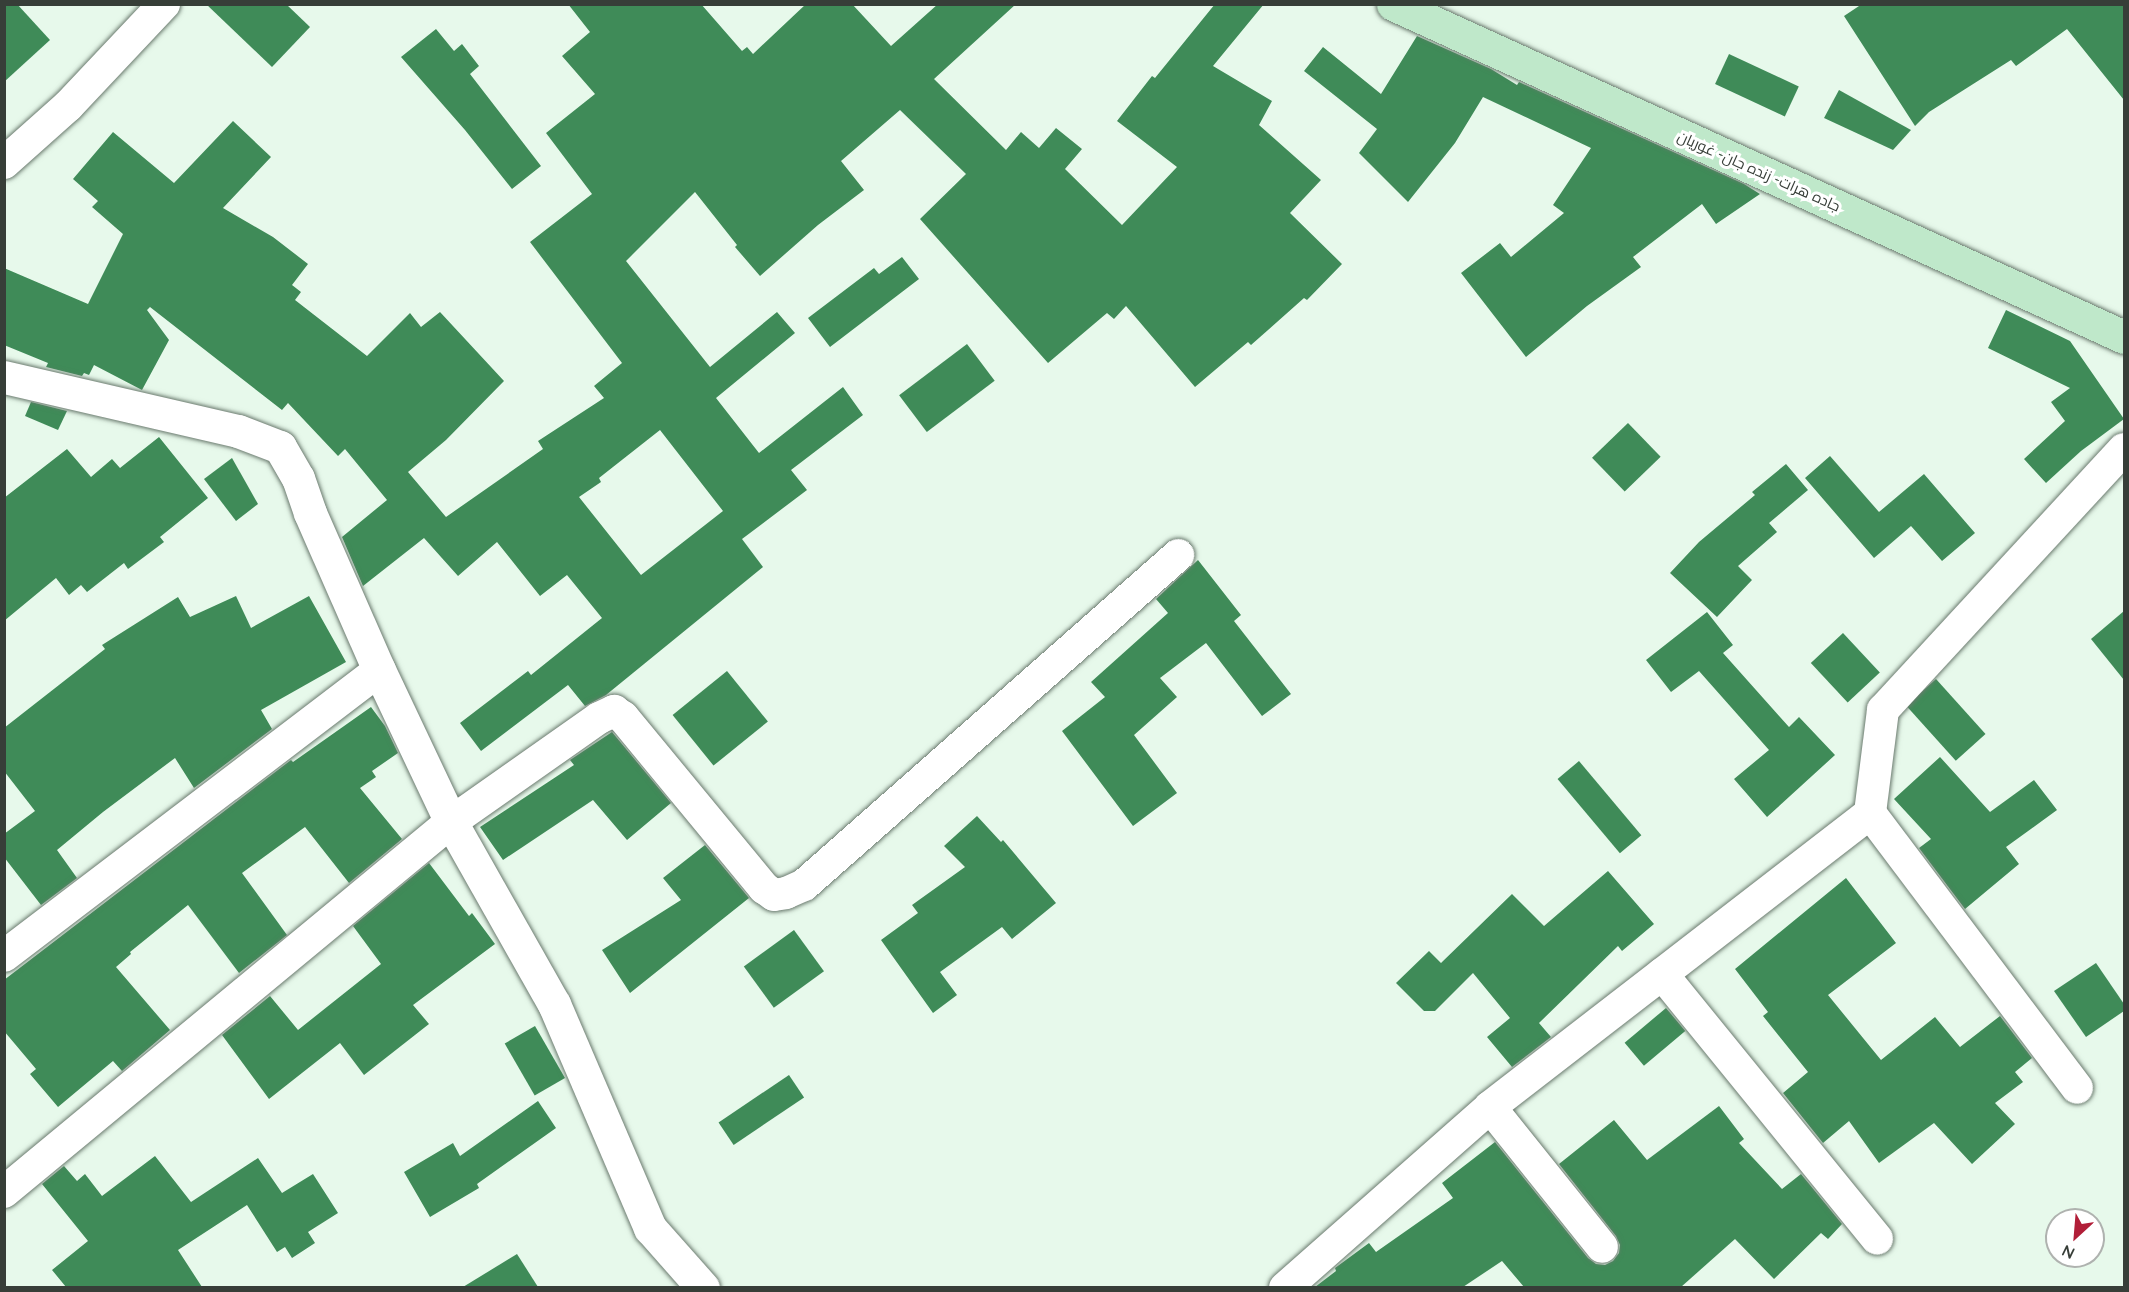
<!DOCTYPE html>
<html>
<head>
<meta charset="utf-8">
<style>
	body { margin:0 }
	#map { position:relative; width:2129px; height:1292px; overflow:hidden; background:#e7f9eb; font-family:Quicksand,Cairo,sans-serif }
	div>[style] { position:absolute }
	.building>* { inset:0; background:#3f8b58; transform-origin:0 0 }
	.roads { filter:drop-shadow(0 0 2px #6a7a6e) drop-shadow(0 0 2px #6a7a6e) }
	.minor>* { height:32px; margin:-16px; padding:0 16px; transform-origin:16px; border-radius:16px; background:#fff }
	.tertiary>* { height:33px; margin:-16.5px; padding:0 16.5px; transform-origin:16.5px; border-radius:16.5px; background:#fff }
	.primary>* { height:33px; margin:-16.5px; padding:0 16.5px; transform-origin:16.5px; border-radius:16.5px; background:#bfe8ca }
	span { translate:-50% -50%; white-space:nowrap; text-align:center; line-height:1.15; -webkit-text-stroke:6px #fff; paint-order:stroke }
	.street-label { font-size:15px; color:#373e38 }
	.frame { position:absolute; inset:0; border:6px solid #373e38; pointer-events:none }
	.north { position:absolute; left:2045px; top:1208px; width:60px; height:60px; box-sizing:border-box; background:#fff; border:2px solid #afb2af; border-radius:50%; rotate:206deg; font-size:16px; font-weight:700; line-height:24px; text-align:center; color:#373e38 }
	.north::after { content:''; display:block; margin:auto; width:21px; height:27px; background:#b11e38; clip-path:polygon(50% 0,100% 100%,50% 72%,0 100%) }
</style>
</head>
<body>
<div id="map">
	<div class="building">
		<i style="clip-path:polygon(4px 4px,17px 4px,50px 40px,4px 82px)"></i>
		<i style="clip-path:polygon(206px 4px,286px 4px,310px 27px,272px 67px)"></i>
		<i style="clip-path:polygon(evenodd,568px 4px,701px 4px,742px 51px,747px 47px,753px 54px,806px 4px,852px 4px,891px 46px,938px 4px,1016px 4px,934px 79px,1006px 150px,1021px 132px,1039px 148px,1056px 128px,1082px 149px,1065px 169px,1122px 225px,1177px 167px,1117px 121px,1152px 76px,1155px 78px,1215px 4px,1264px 4px,1213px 66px,1272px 101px,1259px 125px,1321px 180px,1290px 213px,1342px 264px,1307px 300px,1304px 298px,1251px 345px,1248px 342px,1195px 387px,1126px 306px,1114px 319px,1107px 313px,1048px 363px,920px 219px,966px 174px,900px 110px,841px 161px,864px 190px,818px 225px,760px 276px,735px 247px,737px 245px,695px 192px,626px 261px,710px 367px,777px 312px,795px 333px,716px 398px,759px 453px,843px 387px,863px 415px,791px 470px,807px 490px,742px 539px,763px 567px,606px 695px,585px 706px,568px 685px,481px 751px,460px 723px,528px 671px,531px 675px,602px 618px,567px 575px,540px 596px,497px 542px,458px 576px,424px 538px,363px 586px,342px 537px,387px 500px,345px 449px,338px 456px,288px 403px,282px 410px,150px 307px,147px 310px,169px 340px,142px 390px,94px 365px,89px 375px,84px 373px,82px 376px,46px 367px,48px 363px,4px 345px,4px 268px,88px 304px,123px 234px,92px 207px,98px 201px,73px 179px,113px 132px,174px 183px,233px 121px,271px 157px,223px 208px,273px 237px,308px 264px,292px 285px,301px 292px,295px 300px,367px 356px,410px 313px,421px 327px,440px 312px,504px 381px,446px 440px,408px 472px,446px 517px,543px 449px,538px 441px,604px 398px,594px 386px,622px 363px,530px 242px,592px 194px,546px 133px,595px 94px,562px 56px,590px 32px,568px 4px,660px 430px,723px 511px,641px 575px,579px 497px,601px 482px,599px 478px,660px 430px)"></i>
		<i style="clip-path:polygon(1862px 4px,2124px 4px,2124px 100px,2067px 29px,2016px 66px,2011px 60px,1929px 112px,1915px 126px,1844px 16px)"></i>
		<i style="clip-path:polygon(436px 29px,454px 51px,462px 44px,479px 66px,470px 74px,541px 166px,512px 189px,465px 130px,401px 57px)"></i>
		<i style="clip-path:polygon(1417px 36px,1491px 69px,1517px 85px,1519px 82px,1744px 184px,1760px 194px,1716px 224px,1702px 204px,1633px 257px,1641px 267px,1587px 306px,1526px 357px,1461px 273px,1500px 243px,1511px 257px,1564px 213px,1553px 205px,1591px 148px,1483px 97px,1455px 143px,1408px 202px,1359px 153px,1377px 129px,1304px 71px,1323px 47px,1381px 94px)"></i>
		<i style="left:1729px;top:54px;width:77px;height:33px;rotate:25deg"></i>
		<i style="clip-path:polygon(1839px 90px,1911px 130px,1893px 150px,1824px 118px)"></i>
		<i style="clip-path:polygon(902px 257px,919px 279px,830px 347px,808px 318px,874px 268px,879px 274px)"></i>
		<i style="clip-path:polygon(2006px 310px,2070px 341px,2124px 419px,2081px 451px,2046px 483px,2024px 459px,2065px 421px,2051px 402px,2070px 388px,1988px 348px)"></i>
		<i style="left:967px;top:344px;width:46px;height:85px;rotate:53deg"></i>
		<i style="clip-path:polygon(31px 402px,67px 411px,58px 430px,25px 416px)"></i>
		<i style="left:1628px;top:423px;width:47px;height:50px;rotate:46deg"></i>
		<i style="clip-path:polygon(159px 437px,208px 498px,160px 537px,164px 542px,128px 569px,124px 563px,87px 592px,81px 585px,69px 595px,56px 578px,4px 621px,4px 498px,67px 449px,91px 477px,112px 459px,120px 468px)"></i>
		<i style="clip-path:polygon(1830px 456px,1879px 512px,1924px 474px,1975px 533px,1942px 561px,1911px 526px,1874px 558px,1805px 478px)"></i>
		<i style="clip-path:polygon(232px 458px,258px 504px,236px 521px,204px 479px)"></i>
		<i style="clip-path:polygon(1786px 464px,1808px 490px,1769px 523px,1777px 532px,1738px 566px,1752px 580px,1717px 617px,1670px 573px,1699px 542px,1755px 495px,1752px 492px)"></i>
		<i style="clip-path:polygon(1198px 560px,1241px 615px,1234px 621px,1291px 694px,1262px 716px,1206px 643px,1160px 678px,1177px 697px,1134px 735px,1177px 793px,1133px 826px,1062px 731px,1105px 697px,1091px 682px,1168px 613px,1156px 599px)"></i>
		<i style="clip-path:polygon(236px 596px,251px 628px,309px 596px,346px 662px,261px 710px,272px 729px,194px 788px,175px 758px,103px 812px,57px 850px,77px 878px,41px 905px,4px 857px,4px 834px,35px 811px,4px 771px,4px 728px,105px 649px,102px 645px,178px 597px,190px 617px)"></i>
		<i style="clip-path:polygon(2124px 611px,2124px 680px,2091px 639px)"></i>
		<i style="clip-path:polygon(1707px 612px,1733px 645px,1723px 653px,1789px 727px,1799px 717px,1835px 755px,1767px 817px,1734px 779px,1769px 750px,1699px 671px,1671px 692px,1646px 660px)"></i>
		<i style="left:1843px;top:633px;width:54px;height:44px;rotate:47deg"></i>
		<i style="left:727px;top:671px;width:65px;height:70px;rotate:51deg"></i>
		<i style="left:1936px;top:679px;width:74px;height:40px;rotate:48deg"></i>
		<i style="clip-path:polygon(371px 707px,385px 726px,398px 753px,372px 771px,376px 777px,360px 788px,402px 839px,349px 883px,305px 827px,242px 873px,287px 935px,239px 973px,188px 905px,130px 952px,131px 954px,116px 967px,170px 1030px,122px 1071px,113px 1061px,58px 1107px,30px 1074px,36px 1069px,4px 1031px,4px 980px,291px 760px,293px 762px)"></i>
		<i style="clip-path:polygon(612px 732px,671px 803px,627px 840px,593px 800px,503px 860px,480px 827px,574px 765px,570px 760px)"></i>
		<i style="clip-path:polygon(1940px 757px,1990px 812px,2034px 780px,2057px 810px,2006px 847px,2019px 864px,1965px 909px,1919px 848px,1931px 839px,1894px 799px)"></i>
		<i style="left:1579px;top:761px;width:97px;height:28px;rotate:50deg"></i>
		<i style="clip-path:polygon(977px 816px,1001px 842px,1003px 840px,1056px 903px,1012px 939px,1002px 927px,940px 972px,957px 995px,933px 1013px,881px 940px,918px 913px,912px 905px,965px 867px,944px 846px)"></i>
		<i style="clip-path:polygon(705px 845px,749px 898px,630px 993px,602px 950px,681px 900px,663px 878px)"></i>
		<i style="clip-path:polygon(429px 863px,469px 916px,472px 913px,495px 944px,413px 1005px,429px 1024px,364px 1075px,340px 1043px,269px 1099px,222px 1035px,270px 996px,298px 1030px,381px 964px,353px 926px)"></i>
		<i style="clip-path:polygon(1608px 871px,1654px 924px,1622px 951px,1618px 946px,1539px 1023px,1551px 1037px,1512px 1067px,1487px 1037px,1510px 1018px,1473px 973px,1435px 1011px,1424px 1011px,1396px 983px,1429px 951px,1441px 963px,1512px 894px,1544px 926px)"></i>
		<i style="clip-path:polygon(1846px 878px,1896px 943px,1828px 995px,1881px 1060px,1935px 1017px,1960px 1047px,2000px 1016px,2032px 1058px,2015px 1072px,2023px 1082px,1995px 1103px,2015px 1124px,1972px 1164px,1934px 1123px,1879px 1163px,1849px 1121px,1823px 1143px,1783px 1093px,1808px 1072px,1763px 1016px,1768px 1012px,1735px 969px)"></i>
		<i style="left:794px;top:930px;width:51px;height:62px;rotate:54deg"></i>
		<i style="clip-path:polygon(2096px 963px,2124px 1004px,2124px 1011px,2086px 1037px,2054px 991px)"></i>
		<i style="left:1666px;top:1008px;width:30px;height:54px;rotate:50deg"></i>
		<i style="left:535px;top:1026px;width:60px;height:35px;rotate:60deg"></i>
		<i style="left:789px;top:1075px;width:27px;height:85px;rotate:56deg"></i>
		<i style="clip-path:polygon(538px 1101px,556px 1128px,477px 1184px,479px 1188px,430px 1217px,404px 1172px,453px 1143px,460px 1156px)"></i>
		<i style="clip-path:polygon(1719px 1106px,1744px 1139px,1739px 1143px,1782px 1189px,1801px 1174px,1842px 1224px,1828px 1239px,1821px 1233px,1774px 1279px,1735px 1239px,1681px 1287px,1524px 1287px,1502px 1261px,1463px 1287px,1315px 1287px,1336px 1271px,1335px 1268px,1369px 1243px,1376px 1252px,1453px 1198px,1442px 1183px,1495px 1142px,1588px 1258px,1596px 1264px,1605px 1265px,1613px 1261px,1619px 1253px,1620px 1245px,1616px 1236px,1559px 1164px,1614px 1120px,1647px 1160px)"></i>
		<i style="clip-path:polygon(155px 1156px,191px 1202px,258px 1158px,282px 1193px,313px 1174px,338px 1213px,308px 1232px,315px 1243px,292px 1258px,285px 1247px,277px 1252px,247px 1205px,178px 1250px,202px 1287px,66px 1287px,52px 1270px,88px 1241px,42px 1184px,64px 1166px,77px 1181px,85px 1174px,102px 1196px)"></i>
		<i style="clip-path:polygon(517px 1254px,538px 1287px,463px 1287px)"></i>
	</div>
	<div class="roads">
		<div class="minor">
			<i style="left:4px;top:163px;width:86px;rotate:-41.7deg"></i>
			<i style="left:68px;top:106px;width:140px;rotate:-46.7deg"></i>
			<i style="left:1870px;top:813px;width:344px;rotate:53deg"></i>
			<i style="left:4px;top:956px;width:472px;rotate:-37.3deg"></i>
			<i style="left:1662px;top:974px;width:341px;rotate:50.9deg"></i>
			<i style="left:1490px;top:1107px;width:179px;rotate:51.3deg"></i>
			<i style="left:4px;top:1192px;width:580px;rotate:-39.62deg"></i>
			<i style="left:451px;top:822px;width:181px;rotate:-35.1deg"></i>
			<i style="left:599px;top:718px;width:17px;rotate:-25deg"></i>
			<i style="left:614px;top:711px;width:11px;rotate:34deg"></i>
			<i style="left:623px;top:717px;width:222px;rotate:50.5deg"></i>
			<i style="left:764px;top:888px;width:12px;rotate:35deg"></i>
			<i style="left:774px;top:895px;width:12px;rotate:-9deg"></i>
			<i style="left:786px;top:893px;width:20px;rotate:-24deg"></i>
			<i style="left:804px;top:885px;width:499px;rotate:-41.4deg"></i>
			<i style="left:1285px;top:1288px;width:273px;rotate:-41.4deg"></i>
			<i style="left:1490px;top:1107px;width:480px;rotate:-37.7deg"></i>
			<i style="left:1870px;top:813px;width:104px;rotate:-82.8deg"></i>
			<i style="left:1883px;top:710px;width:355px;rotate:-47.3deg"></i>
		</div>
		<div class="tertiary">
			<i style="left:4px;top:377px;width:240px;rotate:13deg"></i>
			<i style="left:238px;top:431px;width:45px;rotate:20.9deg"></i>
			<i style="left:280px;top:447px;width:36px;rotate:60deg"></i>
			<i style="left:298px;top:478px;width:37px;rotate:71deg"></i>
			<i style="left:310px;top:513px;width:171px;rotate:66.3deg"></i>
			<i style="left:379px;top:670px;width:168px;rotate:64.7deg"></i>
			<i style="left:451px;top:822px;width:209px;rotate:60.5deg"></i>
			<i style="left:554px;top:1004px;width:244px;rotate:66.8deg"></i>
			<i style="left:650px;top:1228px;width:80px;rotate:48.5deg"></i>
		</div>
		<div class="primary">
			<i style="left:1393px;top:4px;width:803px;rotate:24.49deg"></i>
		</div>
	</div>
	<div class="street-label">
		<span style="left:1759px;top:171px;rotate:24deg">جاده هرات- زنده جان- غوریان</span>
	</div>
	<div class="frame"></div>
	<div class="north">N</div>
</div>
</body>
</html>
